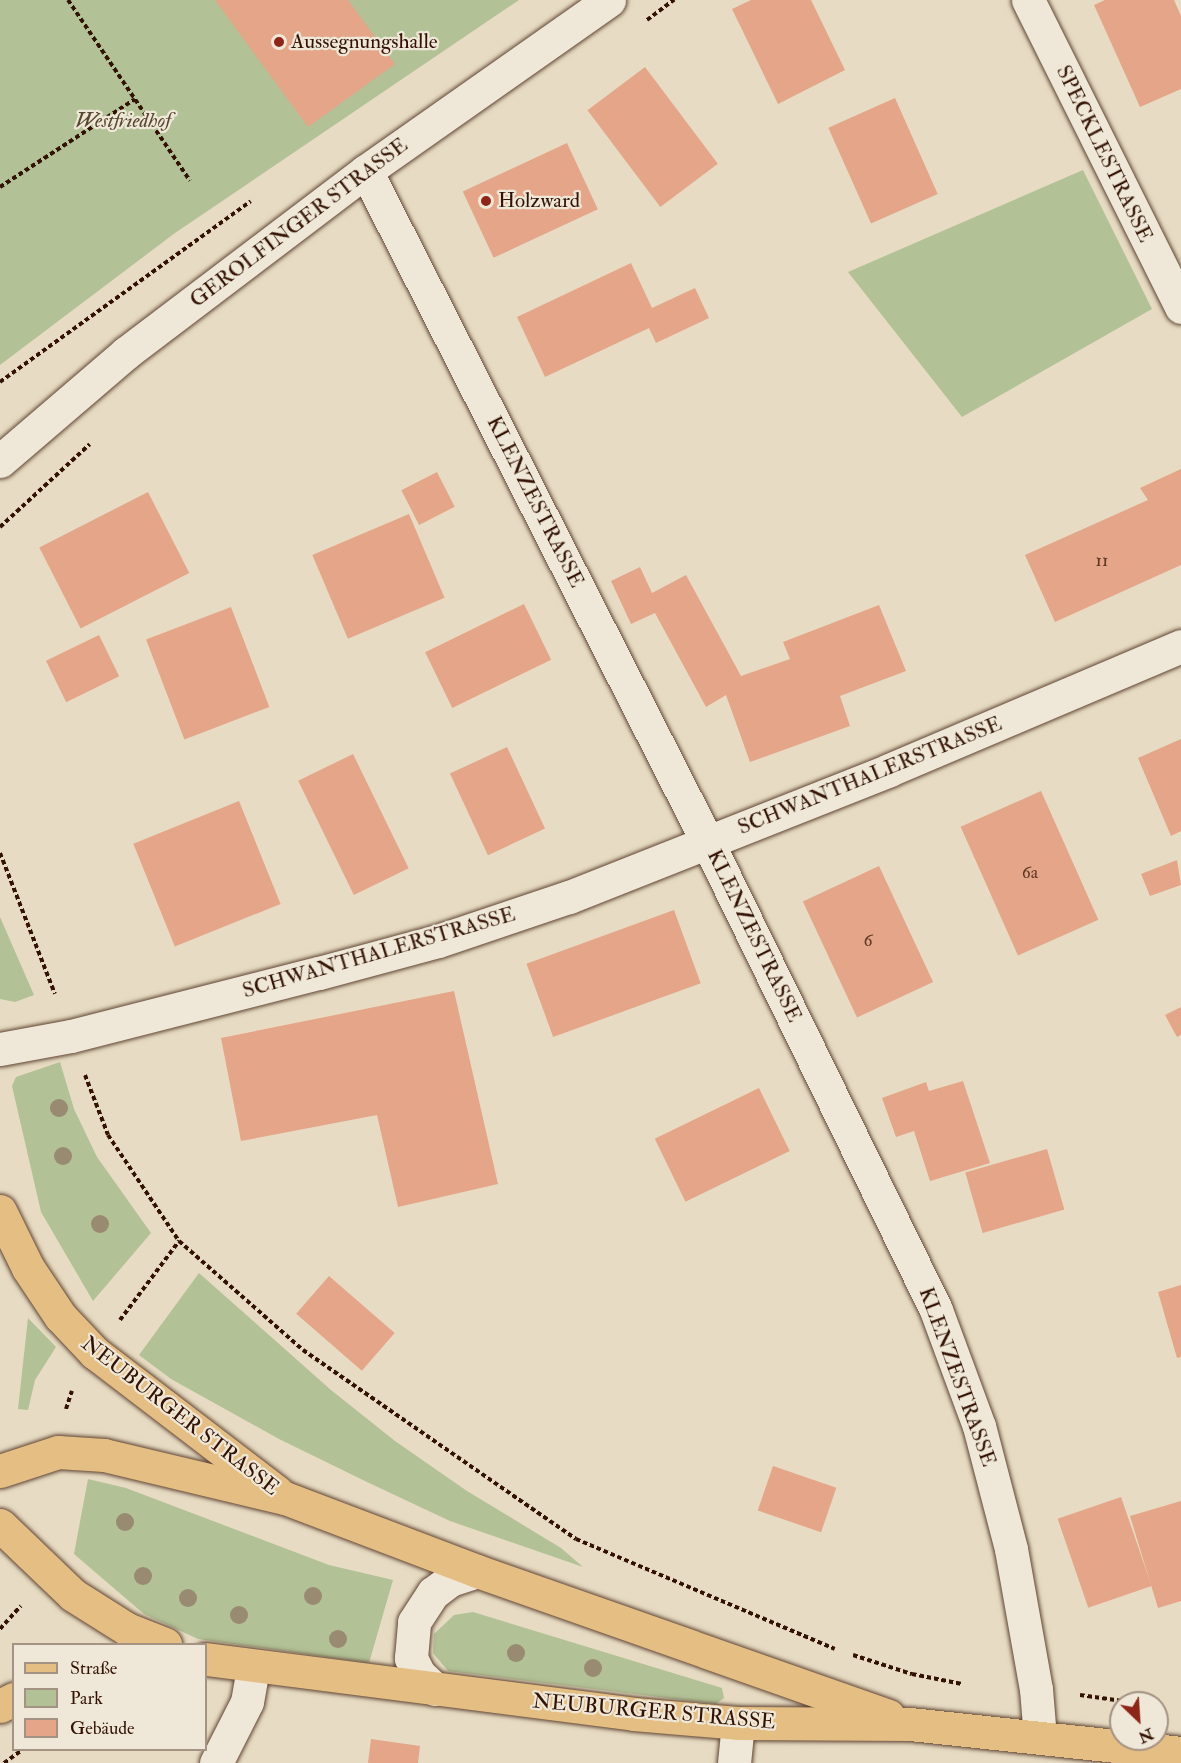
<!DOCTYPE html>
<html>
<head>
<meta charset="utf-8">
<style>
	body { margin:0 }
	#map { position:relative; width:1181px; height:1763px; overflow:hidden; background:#e7dcc3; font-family:"IM FELL Double Pica",serif }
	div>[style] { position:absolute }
	.green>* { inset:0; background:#b2c196 }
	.building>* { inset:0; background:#e4a588; transform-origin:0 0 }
	.path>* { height:4px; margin-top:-2px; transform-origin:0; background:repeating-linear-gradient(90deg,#331203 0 4.5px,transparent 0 7.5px) }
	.roads { filter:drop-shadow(0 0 2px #604433) drop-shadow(0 0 2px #604433) }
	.minor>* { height:33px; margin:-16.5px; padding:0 16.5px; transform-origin:16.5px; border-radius:16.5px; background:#efe8d8 }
	.major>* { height:33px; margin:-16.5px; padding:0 16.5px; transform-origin:16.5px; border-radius:16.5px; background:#e4be82 }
	.trees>* { width:18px; height:18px; margin:-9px; border-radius:50%; background:#998a72 }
	.dots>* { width:16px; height:16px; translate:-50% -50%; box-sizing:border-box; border:3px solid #efe8d8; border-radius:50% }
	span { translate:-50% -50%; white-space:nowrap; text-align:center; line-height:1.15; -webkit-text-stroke:4.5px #efe8d8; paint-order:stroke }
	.number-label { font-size:18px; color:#5f3724 }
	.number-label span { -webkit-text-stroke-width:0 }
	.poi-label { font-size:21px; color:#331203 }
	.left { translate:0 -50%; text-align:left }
	.park-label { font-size:21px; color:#59472f; font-style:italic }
	.street-label { font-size:21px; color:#331203 }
	.legend { position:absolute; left:12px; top:1643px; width:195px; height:108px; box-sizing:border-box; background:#efe8d8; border:2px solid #a49283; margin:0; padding:8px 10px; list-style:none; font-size:18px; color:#331203 }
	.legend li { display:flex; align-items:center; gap:12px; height:30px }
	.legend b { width:30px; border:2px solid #a49283 }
	.north { position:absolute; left:1109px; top:1691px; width:60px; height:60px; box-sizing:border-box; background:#efe8d8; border:2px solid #a49283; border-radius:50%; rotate:155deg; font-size:16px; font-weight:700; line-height:24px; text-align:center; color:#331203 }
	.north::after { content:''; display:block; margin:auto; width:21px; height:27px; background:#8f2418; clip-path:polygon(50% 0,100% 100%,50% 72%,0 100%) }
</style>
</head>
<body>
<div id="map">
	<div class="green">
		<i style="clip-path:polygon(0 0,519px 0,175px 233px,0 365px)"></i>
		<i style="clip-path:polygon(1083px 170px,1152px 309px,962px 417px,848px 272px)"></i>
		<i style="clip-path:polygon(0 917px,34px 995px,15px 1002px,0 999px)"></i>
		<i style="clip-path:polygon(60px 1062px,74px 1109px,97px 1157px,151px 1233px,93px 1301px,41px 1212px,12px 1086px,16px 1077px)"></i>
		<i style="clip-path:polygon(199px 1273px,331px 1390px,395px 1441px,467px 1491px,561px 1548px,583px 1567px,450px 1521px,367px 1482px,279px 1439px,171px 1379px,139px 1355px)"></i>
		<i style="clip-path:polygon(28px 1318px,56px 1347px,35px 1380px,28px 1410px,18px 1409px)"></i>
		<i style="clip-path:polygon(88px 1479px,126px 1488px,329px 1565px,393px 1580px,369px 1663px,198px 1639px,144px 1614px,74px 1554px)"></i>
		<i style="clip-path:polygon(473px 1612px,722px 1688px,724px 1698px,716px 1704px,448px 1671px,433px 1653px,434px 1634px,454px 1615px)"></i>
	</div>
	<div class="building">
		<i style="clip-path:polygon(215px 0,348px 0,395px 64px,308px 127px)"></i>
		<i style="clip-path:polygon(751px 0,811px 0,845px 70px,778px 104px,732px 9px)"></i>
		<i style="clip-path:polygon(1105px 0,1174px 0,1181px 16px,1181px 89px,1140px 107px,1094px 5px)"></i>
		<i style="left:645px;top:67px;width:121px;height:72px;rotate:53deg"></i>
		<i style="left:895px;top:98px;width:105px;height:73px;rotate:66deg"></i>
		<i style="left:567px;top:143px;width:73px;height:115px;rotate:65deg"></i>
		<i style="clip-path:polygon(631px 263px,652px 308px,695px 288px,709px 318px,656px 343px,649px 328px,545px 377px,517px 317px)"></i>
		<i style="clip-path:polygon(1181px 469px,1181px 565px,1055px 622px,1025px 555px,1148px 500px,1140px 488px)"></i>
		<i style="left:437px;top:472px;width:39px;height:40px;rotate:63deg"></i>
		<i style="left:148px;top:492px;width:91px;height:122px;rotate:63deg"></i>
		<i style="left:409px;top:514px;width:91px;height:105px;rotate:67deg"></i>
		<i style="clip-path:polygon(640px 567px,652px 593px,686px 575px,741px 676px,790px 659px,783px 642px,879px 605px,906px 671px,840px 696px,850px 726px,750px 762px,726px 695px,706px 707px,655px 613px,631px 624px,611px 581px)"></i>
		<i style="left:524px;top:604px;width:62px;height:110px;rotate:64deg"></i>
		<i style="left:231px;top:607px;width:107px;height:91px;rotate:69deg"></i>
		<i style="left:99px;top:635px;width:46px;height:59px;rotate:64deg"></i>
		<i style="clip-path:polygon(1181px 739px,1181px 831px,1171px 836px,1138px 758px)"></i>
		<i style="left:507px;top:747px;width:90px;height:63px;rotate:65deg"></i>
		<i style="left:353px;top:754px;width:127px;height:61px;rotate:64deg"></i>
		<i style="left:1041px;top:791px;width:141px;height:88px;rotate:66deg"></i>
		<i style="left:239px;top:801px;width:111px;height:114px;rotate:68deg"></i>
		<i style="clip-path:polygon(1177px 860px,1181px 885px,1150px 896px,1141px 874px)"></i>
		<i style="left:879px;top:866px;width:128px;height:84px;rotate:65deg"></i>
		<i style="left:674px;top:910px;width:78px;height:157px;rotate:70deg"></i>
		<i style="clip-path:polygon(454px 991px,498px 1184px,398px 1207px,377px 1115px,241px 1141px,221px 1038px)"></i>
		<i style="clip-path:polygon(1181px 1007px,1181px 1035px,1177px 1037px,1165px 1015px)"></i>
		<i style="clip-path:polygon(963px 1081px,990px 1163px,930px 1181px,914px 1131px,896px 1137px,882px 1098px,926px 1082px,929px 1091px)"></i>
		<i style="left:759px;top:1088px;width:70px;height:116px;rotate:64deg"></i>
		<i style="left:1047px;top:1149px;width:63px;height:85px;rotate:74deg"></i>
		<i style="left:329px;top:1276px;width:87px;height:50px;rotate:41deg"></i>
		<i style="clip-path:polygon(1181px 1285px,1181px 1357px,1177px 1358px,1158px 1292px)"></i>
		<i style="left:773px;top:1466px;width:67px;height:47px;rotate:19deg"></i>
		<i style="left:1121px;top:1497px;width:94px;height:67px;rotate:71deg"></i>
		<i style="clip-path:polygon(1181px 1501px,1181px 1601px,1158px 1608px,1130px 1516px)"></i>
		<i style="clip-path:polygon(371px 1739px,420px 1746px,418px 1763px,368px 1763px)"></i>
	</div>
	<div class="path">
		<i style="left:68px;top:0;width:218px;rotate:56deg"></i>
		<i style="left:647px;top:20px;width:34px;rotate:-37deg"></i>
		<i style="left:0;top:187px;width:161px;rotate:-33.1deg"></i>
		<i style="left:0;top:382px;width:309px;rotate:-35.8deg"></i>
		<i style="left:0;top:527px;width:122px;rotate:-42.7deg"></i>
		<i style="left:0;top:853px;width:151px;rotate:68.7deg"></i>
		<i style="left:85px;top:1075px;width:64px;rotate:69deg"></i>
		<i style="left:108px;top:1135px;width:128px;rotate:56.2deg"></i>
		<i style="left:179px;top:1241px;width:165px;rotate:41.3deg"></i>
		<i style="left:303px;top:1350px;width:332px;rotate:34.7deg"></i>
		<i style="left:576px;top:1539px;width:281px;rotate:23deg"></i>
		<i style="left:120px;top:1320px;width:99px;rotate:-53.2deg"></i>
		<i style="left:66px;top:1409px;width:19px;rotate:-72deg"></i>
		<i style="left:0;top:1629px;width:31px;rotate:-48deg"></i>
		<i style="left:853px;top:1655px;width:62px;rotate:17.9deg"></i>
		<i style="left:912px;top:1674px;width:51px;rotate:11.3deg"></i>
		<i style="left:1080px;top:1695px;width:43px;rotate:7.9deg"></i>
		<i style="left:4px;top:1763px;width:22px;rotate:-36deg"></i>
	</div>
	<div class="roads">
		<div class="minor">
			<i style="left:1028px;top:0;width:343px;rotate:63.5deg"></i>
			<i style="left:366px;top:171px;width:752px;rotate:63.03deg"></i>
			<i style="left:707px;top:841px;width:522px;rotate:63.97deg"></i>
			<i style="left:936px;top:1310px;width:124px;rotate:69.7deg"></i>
			<i style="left:979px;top:1426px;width:127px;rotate:75.4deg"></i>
			<i style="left:1011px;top:1549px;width:142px;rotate:79.9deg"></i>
			<i style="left:1036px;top:1689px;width:49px;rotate:85.3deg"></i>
			<i style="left:0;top:461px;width:166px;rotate:-40.6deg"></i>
			<i style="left:126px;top:353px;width:301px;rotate:-37.2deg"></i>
			<i style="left:366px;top:171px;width:297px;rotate:-35.1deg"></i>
			<i style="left:0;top:1049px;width:72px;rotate:-10.4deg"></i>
			<i style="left:71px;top:1036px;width:256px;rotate:-14.3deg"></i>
			<i style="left:319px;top:973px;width:123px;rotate:-15.1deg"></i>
			<i style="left:438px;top:941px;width:138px;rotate:-18.6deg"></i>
			<i style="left:569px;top:897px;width:344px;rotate:-21.6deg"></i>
			<i style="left:889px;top:770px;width:317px;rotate:-23deg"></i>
			<i style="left:435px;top:1689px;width:22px;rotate:-137deg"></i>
			<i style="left:419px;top:1674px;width:18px;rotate:-117deg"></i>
			<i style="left:411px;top:1658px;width:36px;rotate:-85deg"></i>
			<i style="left:414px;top:1622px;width:35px;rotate:-57deg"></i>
			<i style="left:433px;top:1593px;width:21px;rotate:-37deg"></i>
			<i style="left:450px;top:1580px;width:28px;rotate:-18deg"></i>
			<i style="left:216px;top:1763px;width:68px;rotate:-63.1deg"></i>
			<i style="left:247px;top:1702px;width:35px;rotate:-80deg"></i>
			<i style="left:734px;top:1763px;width:40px;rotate:-84.3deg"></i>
		</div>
		<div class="major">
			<i style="left:0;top:1211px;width:64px;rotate:63.8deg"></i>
			<i style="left:28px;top:1268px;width:58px;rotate:56.3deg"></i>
			<i style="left:60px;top:1316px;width:51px;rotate:46.6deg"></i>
			<i style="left:95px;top:1353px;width:229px;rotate:37.4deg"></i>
			<i style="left:0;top:1471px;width:61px;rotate:-18.1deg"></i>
			<i style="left:58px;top:1452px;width:46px;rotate:3.7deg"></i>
			<i style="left:104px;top:1455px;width:186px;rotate:13.4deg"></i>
			<i style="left:285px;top:1498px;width:205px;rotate:20.8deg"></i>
			<i style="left:477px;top:1571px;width:436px;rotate:19.4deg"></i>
			<i style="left:0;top:1525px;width:101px;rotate:43.8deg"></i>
			<i style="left:73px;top:1595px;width:64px;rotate:32.2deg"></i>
			<i style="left:127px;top:1629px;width:41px;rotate:21.5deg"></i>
			<i style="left:206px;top:1659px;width:432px;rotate:7.3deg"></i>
			<i style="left:634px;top:1714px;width:104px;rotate:4.9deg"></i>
			<i style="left:738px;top:1723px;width:172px;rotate:0.3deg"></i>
			<i style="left:910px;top:1724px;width:273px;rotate:6.1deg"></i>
			<i style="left:0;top:1706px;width:16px;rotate:-27deg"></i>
		</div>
	</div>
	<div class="trees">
		<i style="left:59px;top:1108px"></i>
		<i style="left:63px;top:1156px"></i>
		<i style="left:100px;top:1224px"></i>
		<i style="left:125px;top:1522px"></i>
		<i style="left:143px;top:1576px"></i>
		<i style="left:313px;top:1596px"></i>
		<i style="left:188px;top:1598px"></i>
		<i style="left:239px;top:1615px"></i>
		<i style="left:338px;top:1639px"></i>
		<i style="left:516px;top:1653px"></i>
		<i style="left:593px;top:1668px"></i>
	</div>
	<div class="dots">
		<i style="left:279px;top:42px;background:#8f2418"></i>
		<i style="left:486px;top:201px;background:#8f2418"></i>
	</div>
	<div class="number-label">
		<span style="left:1102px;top:561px">11</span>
		<span style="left:1030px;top:873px">6a</span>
		<span style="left:868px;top:941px">6</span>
	</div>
	<div class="poi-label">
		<span class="left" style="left:291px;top:42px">Aussegnungshalle</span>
		<span class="left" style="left:498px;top:201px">Holzward</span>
	</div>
	<div class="park-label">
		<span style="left:123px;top:121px">Westfriedhof</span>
	</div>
	<div class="street-label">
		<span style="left:1104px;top:154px;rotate:64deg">SPECKLESTRASSE</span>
		<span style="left:299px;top:223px;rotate:-37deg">GEROLFINGER STRASSE</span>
		<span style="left:535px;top:502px;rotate:63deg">KLENZESTRASSE</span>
		<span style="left:870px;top:776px;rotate:-22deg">SCHWANTHALERSTRASSE</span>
		<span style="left:754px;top:936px;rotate:64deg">KLENZESTRASSE</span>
		<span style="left:379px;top:953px;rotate:-16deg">SCHWANTHALERSTRASSE</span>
		<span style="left:957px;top:1377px;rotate:70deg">KLENZESTRASSE</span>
		<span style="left:180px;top:1416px;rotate:38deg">NEUBURGER STRASSE</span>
		<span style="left:654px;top:1712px;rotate:5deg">NEUBURGER STRASSE</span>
	</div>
	<ul class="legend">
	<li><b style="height:8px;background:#e4be82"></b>Straße</li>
	<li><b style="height:16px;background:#b2c196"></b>Park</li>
	<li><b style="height:16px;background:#e4a588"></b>Gebäude</li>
	</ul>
	<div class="north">N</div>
</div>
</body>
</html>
